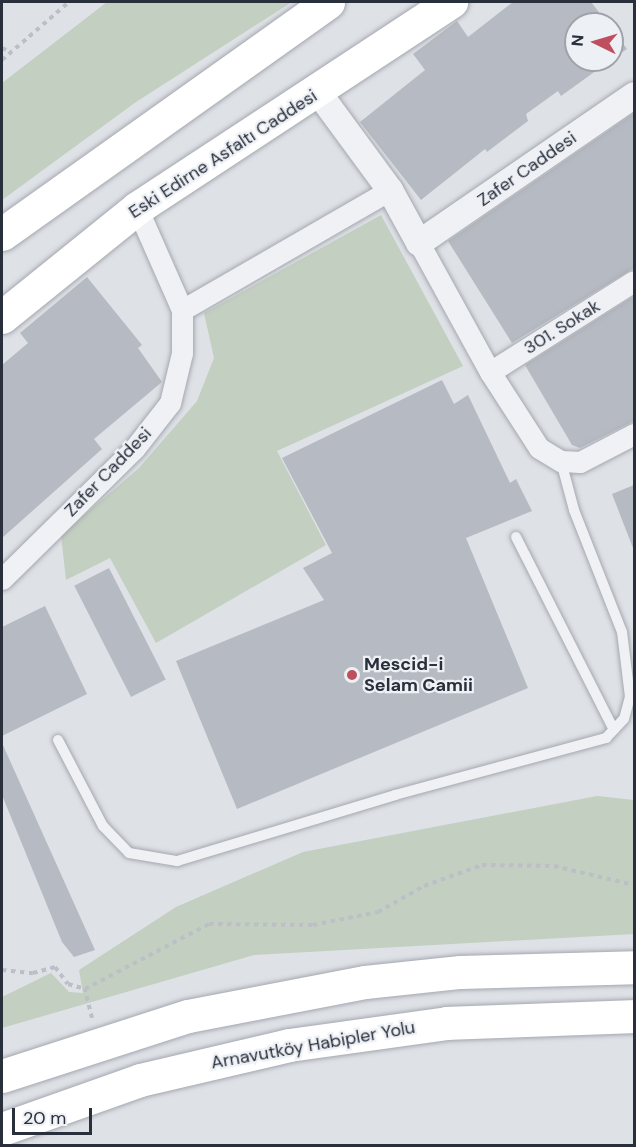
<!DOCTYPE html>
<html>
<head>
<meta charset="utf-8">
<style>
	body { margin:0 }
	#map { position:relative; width:636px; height:1147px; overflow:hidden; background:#dee1e6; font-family:"DM Sans",sans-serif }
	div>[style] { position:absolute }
	.green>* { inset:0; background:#c3cfc0 }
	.building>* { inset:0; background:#b6bac2; transform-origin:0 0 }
	.path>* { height:4px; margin-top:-2px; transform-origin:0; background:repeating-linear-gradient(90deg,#bcbfc5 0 4.5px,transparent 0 9px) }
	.roads { filter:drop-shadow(0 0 2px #a4a8af) drop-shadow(0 0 2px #a4a8af) }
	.service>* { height:10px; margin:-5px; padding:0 5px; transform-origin:5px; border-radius:5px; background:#f0f1f5 }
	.minor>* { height:21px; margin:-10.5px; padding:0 10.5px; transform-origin:10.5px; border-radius:10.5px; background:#f0f1f5 }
	.tertiary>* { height:26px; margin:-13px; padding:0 13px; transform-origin:13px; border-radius:13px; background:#f0f1f5 }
	.primary>* { height:33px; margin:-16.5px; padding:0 16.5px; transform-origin:16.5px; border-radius:16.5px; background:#fff }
	.trunk>* { height:33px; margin:-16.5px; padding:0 16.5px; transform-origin:16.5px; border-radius:16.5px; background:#fff }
	.dots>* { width:16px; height:16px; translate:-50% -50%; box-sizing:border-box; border:3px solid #edf0f4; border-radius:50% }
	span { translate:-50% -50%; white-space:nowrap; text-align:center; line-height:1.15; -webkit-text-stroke:4.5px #edf0f4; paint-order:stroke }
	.street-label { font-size:18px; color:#292f3b }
	.poi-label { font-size:18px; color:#292f3b; font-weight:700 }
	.left { translate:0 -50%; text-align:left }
	.frame { position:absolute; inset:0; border:3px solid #292f3b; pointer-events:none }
	.north { position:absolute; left:564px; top:12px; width:60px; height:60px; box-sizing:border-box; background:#edf0f4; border:2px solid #9fa3aa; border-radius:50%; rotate:275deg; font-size:16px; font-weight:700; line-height:24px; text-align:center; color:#292f3b }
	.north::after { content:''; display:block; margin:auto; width:21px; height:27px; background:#bf4e5e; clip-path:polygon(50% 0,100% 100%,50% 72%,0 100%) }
	.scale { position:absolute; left:12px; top:1108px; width:80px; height:27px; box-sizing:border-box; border:3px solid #292f3b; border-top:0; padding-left:8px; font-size:18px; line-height:21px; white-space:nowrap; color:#292f3b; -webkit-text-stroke:4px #edf0f4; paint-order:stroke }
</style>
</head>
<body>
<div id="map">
	<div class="green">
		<i style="clip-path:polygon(107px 2px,292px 2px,136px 102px,2px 200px,2px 83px)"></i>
		<i style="clip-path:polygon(381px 215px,463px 366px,277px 451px,326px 545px,156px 643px,110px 558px,66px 580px,61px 535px,139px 468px,197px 401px,214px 358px,204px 313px)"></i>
		<i style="clip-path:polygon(597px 796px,634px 800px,634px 934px,254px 955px,2px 1028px,2px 997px,51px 973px,69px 992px,83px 993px,79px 970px,176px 907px,303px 852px)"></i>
	</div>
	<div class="building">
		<i style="clip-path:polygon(513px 2px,591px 2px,608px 24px,576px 24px,576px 60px,611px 60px,561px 96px,558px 91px,526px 114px,528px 121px,487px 152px,485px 149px,421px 200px,360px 122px,425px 70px,413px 54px,457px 21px,468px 37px)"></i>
		<i style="clip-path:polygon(612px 29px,627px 49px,612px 59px)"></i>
		<i style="clip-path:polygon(634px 113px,634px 268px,512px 343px,448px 241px)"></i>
		<i style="clip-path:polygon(87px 277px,142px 345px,138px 348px,162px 382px,94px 439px,102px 449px,2px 538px,2px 365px,28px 343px,20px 333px)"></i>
		<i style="clip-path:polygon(634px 296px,634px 421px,580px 448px,572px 445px,525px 365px)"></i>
		<i style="clip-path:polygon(442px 380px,454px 404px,468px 395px,510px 483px,516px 479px,532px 511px,466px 538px,528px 688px,237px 809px,176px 661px,324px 600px,303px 568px,332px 553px,282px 458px)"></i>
		<i style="clip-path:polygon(634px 485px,634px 548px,633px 548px,612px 494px)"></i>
		<i style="left:109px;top:568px;width:125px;height:39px;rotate:63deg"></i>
		<i style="clip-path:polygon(45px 606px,87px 694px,2px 736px,2px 627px)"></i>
		<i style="clip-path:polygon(2px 743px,95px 950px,74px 957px,62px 942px,2px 795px)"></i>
	</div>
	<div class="path">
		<i style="left:2px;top:48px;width:10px;rotate:24deg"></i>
		<i style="left:2px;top:60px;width:89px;rotate:-40.9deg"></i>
		<i style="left:2px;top:970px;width:31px;rotate:6deg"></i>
		<i style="left:33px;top:973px;width:23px;rotate:-15deg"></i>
		<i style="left:55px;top:967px;width:21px;rotate:53deg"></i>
		<i style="left:68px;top:984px;width:18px;rotate:16deg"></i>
		<i style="left:92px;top:1018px;width:30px;rotate:-104deg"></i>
		<i style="left:85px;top:989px;width:140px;rotate:-27.7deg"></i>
		<i style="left:209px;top:924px;width:104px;rotate:0.6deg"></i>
		<i style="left:313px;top:925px;width:66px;rotate:-11.3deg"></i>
		<i style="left:378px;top:912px;width:53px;rotate:-29.5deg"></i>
		<i style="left:424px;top:886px;width:62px;rotate:-19.9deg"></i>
		<i style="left:482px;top:865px;width:72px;rotate:0.8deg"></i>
		<i style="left:554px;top:866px;width:82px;rotate:13.4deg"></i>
	</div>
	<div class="roads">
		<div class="service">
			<i style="left:516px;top:537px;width:216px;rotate:63.1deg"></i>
			<i style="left:58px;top:740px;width:97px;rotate:62.4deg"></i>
			<i style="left:103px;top:826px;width:37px;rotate:46deg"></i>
			<i style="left:129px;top:853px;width:49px;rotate:9.5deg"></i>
			<i style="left:177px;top:861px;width:228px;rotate:-16.8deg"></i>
			<i style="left:395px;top:795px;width:219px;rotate:-15.1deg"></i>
			<i style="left:606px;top:738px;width:26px;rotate:-47deg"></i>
			<i style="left:624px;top:719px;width:23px;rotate:-75deg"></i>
			<i style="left:630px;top:697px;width:65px;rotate:-97deg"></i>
			<i style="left:622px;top:632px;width:131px;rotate:-111.5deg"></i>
			<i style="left:574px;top:510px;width:51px;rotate:-104.9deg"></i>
		</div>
		<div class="minor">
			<i style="left:419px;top:243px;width:147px;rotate:61.2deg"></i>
			<i style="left:490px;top:372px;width:90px;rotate:57.2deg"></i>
			<i style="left:539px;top:448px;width:26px;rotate:31deg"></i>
			<i style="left:561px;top:461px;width:19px;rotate:3deg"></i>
			<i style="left:580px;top:462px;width:61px;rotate:-27.4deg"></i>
			<i style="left:182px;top:310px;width:240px;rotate:-30deg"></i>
			<i style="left:490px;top:372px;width:170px;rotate:-32.3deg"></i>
			<i style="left:2px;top:579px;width:185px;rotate:-44.6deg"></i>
			<i style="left:134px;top:449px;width:58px;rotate:-52deg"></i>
			<i style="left:170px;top:403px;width:51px;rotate:-76.5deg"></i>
			<i style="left:182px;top:353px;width:43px;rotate:-90deg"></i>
			<i style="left:182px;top:310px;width:111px;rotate:-113.8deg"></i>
		</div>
		<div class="tertiary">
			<i style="left:318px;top:92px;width:122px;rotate:53.7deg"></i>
			<i style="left:390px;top:190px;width:60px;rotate:61.3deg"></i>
			<i style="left:419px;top:243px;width:261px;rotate:-34.5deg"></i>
		</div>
		<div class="primary">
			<i style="left:2px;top:234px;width:400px;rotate:-35.4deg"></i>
			<i style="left:2px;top:317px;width:174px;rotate:-38.9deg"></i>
			<i style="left:137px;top:208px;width:376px;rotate:-33.3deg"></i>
		</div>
		<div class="trunk">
			<i style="left:2px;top:1076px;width:195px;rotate:-17.9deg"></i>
			<i style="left:188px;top:1016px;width:180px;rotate:-10.9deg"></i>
			<i style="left:365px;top:982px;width:96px;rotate:-6deg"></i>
			<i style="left:460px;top:972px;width:174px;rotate:-1.6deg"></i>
			<i style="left:2px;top:1129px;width:146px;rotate:-19.5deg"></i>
			<i style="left:140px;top:1080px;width:153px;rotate:-13.2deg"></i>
			<i style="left:289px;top:1045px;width:160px;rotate:-7.9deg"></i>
			<i style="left:447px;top:1023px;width:187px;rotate:-2.1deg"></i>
		</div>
	</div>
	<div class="dots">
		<i style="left:352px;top:675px;background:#bf4e5e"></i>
	</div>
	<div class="street-label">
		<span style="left:223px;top:154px;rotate:-33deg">Eski Edirne Asfaltı Caddesi</span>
		<span style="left:527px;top:169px;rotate:-35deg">Zafer Caddesi</span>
		<span style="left:562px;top:327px;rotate:-32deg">301. Sokak</span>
		<span style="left:108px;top:472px;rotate:-46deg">Zafer Caddesi</span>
		<span style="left:313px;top:1045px;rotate:-10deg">Arnavutköy Habipler Yolu</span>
	</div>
	<div class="poi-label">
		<span class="left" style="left:364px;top:675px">Mescid-i<br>Selam Camii</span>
	</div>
	<div class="frame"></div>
	<div class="north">N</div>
	<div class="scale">20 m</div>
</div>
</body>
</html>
